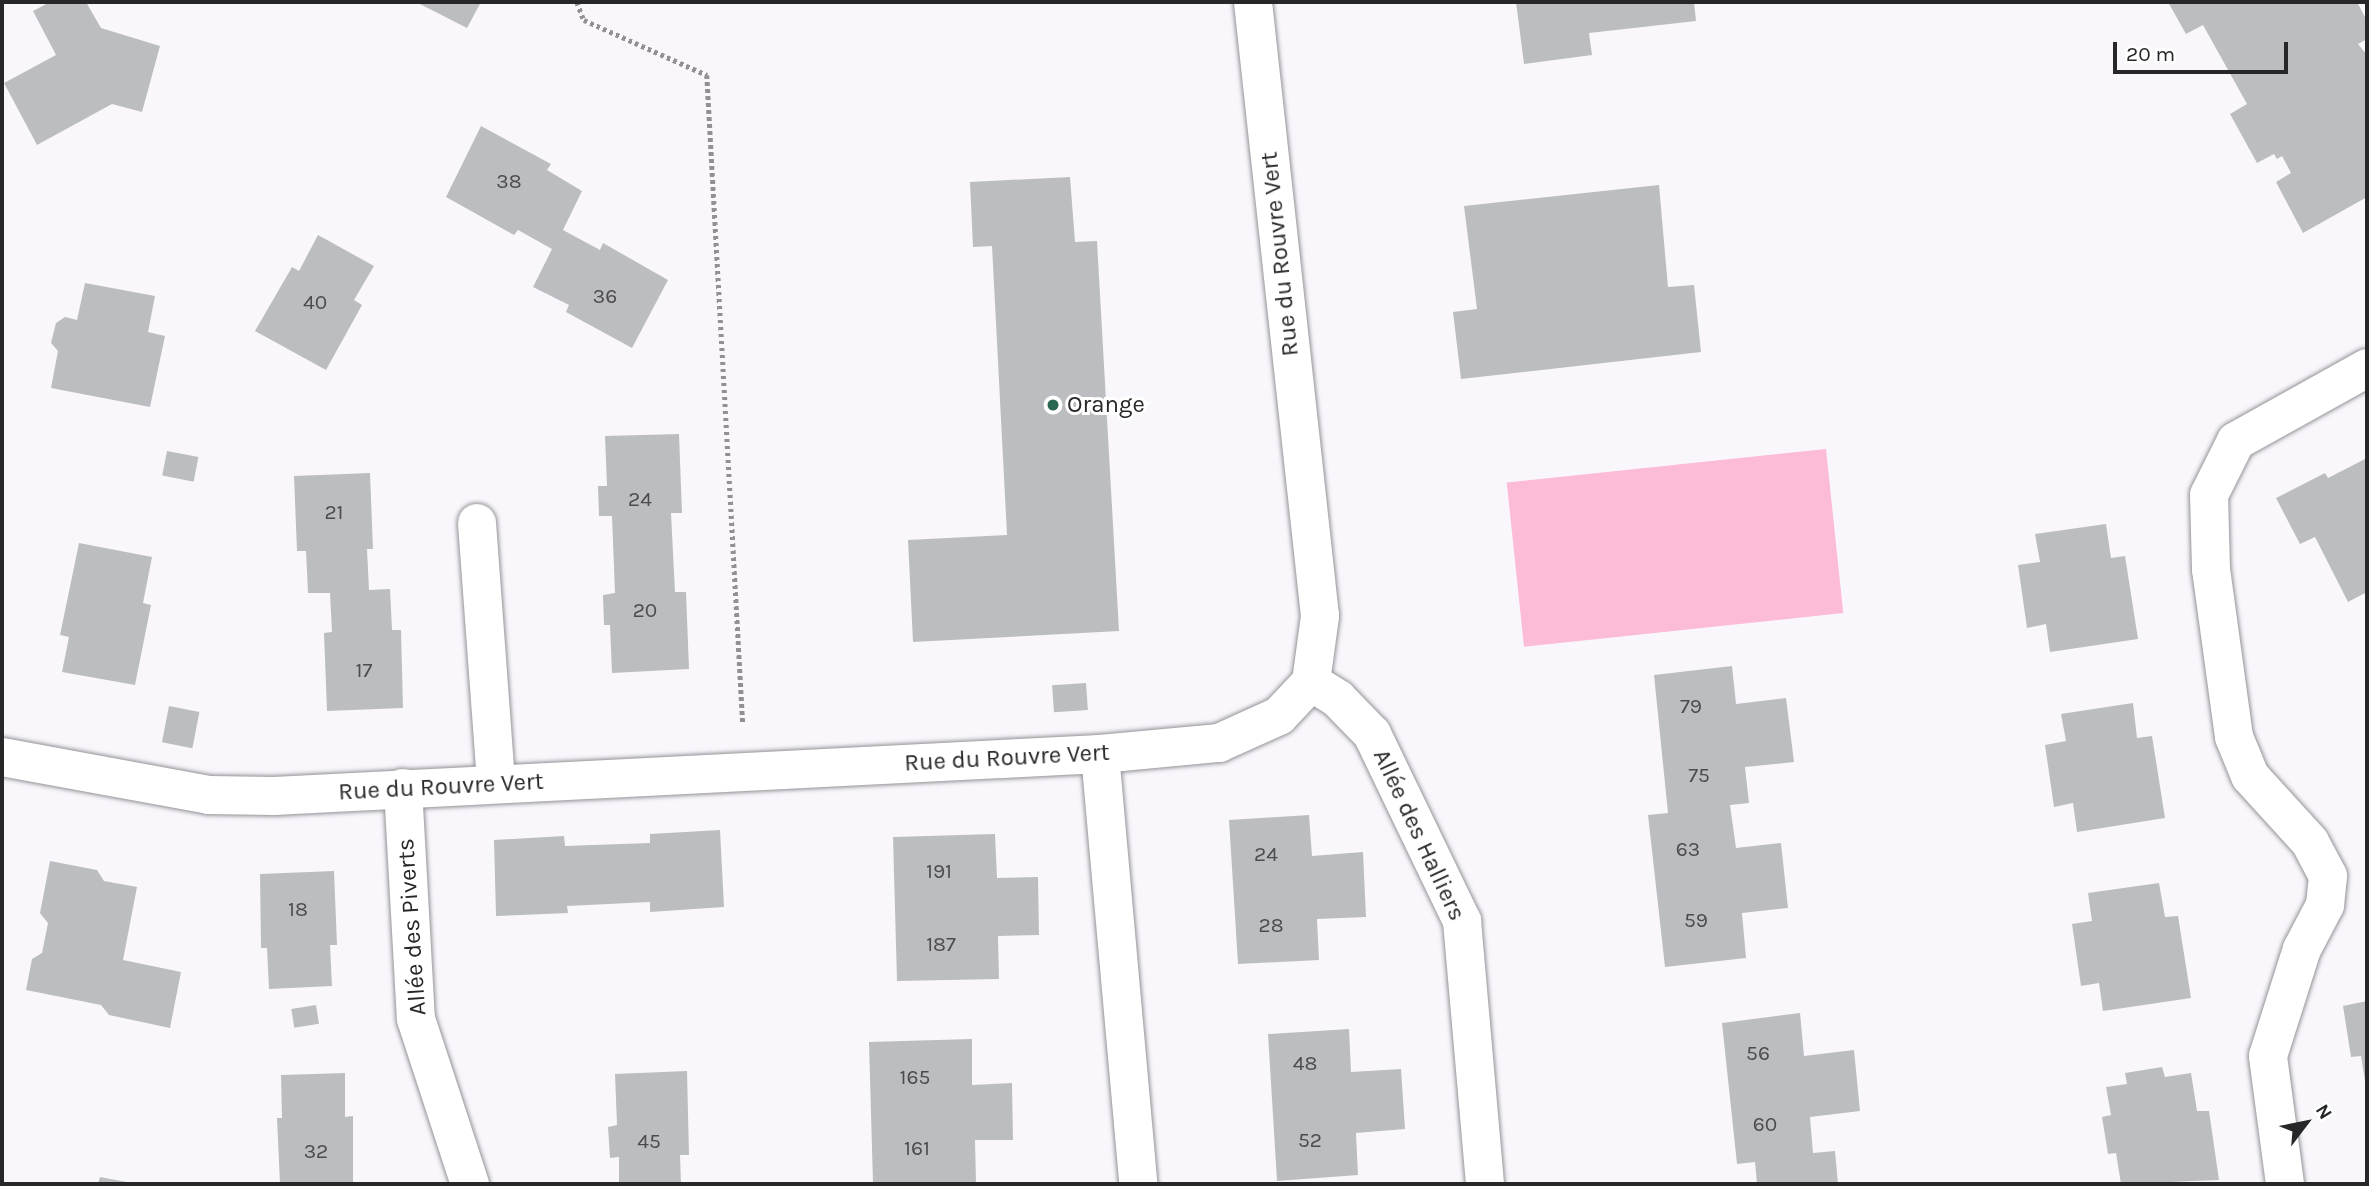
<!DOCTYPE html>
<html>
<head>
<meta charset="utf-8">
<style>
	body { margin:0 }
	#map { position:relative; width:2369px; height:1186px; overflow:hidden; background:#f9f7fc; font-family:Karla,sans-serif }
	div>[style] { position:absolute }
	.green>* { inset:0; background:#fcbbd6; transform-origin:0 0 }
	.building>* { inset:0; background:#bcbdc1; transform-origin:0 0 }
	.path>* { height:4.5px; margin-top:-2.25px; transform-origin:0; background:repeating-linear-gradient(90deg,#929094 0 3.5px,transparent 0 7px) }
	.roads { filter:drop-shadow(0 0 2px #959398) drop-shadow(0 0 2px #959398) }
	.minor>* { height:38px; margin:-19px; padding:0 19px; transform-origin:19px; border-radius:19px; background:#fff }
	.dots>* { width:19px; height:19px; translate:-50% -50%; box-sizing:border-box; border:4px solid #fff; border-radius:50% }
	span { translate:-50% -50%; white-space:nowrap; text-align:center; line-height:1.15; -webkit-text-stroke:6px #fff; paint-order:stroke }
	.number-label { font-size:21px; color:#4c4c4e }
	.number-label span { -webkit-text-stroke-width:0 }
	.street-label { font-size:24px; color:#272628 }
	.poi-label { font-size:24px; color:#272628 }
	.left { translate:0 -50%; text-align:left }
	.frame { position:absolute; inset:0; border:4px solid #272628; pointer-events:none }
	.north { position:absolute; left:2271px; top:1088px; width:70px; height:70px; -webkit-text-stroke:5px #fff; paint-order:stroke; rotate:58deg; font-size:19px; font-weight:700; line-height:28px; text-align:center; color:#272628 }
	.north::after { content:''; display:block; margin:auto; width:24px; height:32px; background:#272628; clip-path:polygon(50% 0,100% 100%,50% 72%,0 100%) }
	.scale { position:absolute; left:2113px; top:42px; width:175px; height:32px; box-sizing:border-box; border:4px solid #272628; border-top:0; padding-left:9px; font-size:21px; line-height:24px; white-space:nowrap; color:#272628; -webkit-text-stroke:5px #fff; paint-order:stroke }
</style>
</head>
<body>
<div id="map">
	<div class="green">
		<i style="left:1826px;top:449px;width:165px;height:321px;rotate:84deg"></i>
	</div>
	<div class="building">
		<i style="clip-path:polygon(50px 2px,86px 2px,101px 28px,160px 46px,142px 112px,112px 104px,37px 145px,4px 83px,56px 55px,33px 11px)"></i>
		<i style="clip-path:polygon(416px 2px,481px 2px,467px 28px)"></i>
		<i style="clip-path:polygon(1516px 2px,1694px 2px,1696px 21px,1589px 33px,1592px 55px,1524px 64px)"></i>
		<i style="clip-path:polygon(2168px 2px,2357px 2px,2367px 21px,2367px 39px,2358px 44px,2367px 55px,2367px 197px,2303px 233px,2276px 182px,2291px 173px,2282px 156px,2277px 159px,2274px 154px,2257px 163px,2230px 114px,2247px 104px,2203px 25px,2186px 34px)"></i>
		<i style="clip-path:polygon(481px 126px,551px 164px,547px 170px,582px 191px,563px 230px,600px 250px,603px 243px,668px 280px,632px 348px,566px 312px,569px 305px,533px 287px,552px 249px,518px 230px,514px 235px,446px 197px)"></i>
		<i style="clip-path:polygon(1070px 177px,1075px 242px,1097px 241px,1119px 631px,913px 642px,908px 540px,1007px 535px,992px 246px,973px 247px,970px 182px)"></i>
		<i style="clip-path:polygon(1659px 185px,1668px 287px,1694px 285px,1701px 352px,1461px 379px,1453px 312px,1477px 309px,1464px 206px)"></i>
		<i style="clip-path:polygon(318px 235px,374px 266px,354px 300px,362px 305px,326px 370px,255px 331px,292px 267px,299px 271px)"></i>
		<i style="clip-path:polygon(85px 283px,155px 296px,148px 332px,165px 336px,150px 407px,51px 388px,58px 351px,51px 343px,56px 323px,65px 317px,77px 320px)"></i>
		<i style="clip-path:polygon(679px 434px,682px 513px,671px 513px,675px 592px,686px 592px,689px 669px,612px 673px,610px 625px,604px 625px,603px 595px,615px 593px,612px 516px,599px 516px,598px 486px,607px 486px,605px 436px)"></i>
		<i style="left:167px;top:451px;width:32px;height:25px;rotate:11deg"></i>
		<i style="clip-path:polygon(2367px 458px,2367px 592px,2348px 602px,2315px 537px,2300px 544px,2276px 498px,2325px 473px,2328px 478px)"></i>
		<i style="clip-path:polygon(370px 473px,373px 549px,367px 549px,369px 590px,390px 589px,392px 630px,401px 630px,403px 708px,327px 711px,324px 633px,332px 632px,330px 593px,308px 593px,306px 551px,297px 551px,294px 476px)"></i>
		<i style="clip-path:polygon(2106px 524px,2111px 558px,2125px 556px,2138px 639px,2050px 652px,2046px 624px,2027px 628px,2018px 565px,2040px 562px,2035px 534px)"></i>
		<i style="clip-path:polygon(79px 543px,152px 557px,143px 603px,151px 605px,135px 685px,62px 672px,69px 637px,60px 635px)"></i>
		<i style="clip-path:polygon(1732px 666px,1736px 704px,1786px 698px,1794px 762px,1745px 767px,1749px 803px,1730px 805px,1736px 848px,1781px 843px,1788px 908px,1742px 913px,1746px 958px,1665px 967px,1648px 815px,1668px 813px,1654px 675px)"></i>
		<i style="left:1086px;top:683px;width:27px;height:34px;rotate:86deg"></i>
		<i style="clip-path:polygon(2133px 703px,2137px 738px,2152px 736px,2165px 818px,2077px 832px,2073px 803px,2054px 807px,2045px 745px,2066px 741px,2061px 714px)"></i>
		<i style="left:169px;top:706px;width:31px;height:37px;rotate:11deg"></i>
		<i style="clip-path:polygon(1309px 815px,1312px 856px,1363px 852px,1366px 917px,1317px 919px,1319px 960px,1238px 964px,1229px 820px)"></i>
		<i style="clip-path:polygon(720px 830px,724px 907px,650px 912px,650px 902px,567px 906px,568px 913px,496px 916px,494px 840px,564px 836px,565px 846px,650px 843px,650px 834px)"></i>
		<i style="clip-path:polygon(995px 834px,997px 878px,1038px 877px,1039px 935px,998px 936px,999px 979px,897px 981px,893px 837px)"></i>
		<i style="clip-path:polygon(50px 861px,97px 870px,104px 881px,137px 887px,123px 960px,181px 972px,170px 1028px,109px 1015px,101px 1005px,26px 990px,32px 959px,42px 953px,48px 923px,40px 913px)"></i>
		<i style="clip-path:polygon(334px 871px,337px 945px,330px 945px,332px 986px,269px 989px,267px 948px,261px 948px,260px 874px)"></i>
		<i style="clip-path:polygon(2159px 883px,2165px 917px,2178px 916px,2191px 998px,2103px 1011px,2099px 983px,2081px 986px,2072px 924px,2092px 921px,2088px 893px)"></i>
		<i style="clip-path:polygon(2367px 1001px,2367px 1087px,2366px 1087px,2361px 1056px,2351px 1057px,2343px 1006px)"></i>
		<i style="left:316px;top:1005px;width:19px;height:25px;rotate:81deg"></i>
		<i style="clip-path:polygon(1800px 1013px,1804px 1056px,1854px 1050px,1860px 1111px,1810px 1117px,1813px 1153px,1835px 1151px,1838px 1184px,1757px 1184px,1755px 1162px,1737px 1164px,1722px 1023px)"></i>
		<i style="clip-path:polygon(1349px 1029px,1351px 1072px,1401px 1069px,1405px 1129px,1356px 1133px,1358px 1175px,1277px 1181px,1268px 1034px)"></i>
		<i style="clip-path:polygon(972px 1039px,972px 1085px,1012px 1083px,1013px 1140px,975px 1140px,976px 1183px,873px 1184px,869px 1042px)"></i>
		<i style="clip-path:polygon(2162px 1067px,2165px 1077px,2191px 1073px,2197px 1111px,2209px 1111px,2219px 1180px,2121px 1184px,2116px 1153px,2108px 1154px,2102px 1117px,2111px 1115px,2106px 1087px,2127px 1084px,2125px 1073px)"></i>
		<i style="clip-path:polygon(687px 1071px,689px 1155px,680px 1155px,681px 1184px,619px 1184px,619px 1157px,610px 1158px,608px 1127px,617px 1125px,615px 1074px)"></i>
		<i style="clip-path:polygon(345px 1073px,345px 1117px,353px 1116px,353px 1184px,280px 1184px,277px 1118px,282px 1118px,281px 1075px)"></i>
		<i style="clip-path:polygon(100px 1177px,132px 1183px,132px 1184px,98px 1184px)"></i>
	</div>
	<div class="path">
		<i style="left:577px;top:2px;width:19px;rotate:69deg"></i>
		<i style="left:584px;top:20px;width:135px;rotate:24.1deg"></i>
		<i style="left:707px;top:75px;width:650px;rotate:86.83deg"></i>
	</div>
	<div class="roads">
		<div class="minor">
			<i style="left:477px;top:523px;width:261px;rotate:85.8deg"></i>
			<i style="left:1311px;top:682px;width:32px;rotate:32deg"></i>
			<i style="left:1338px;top:699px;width:49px;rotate:45.8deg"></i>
			<i style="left:1372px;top:734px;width:208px;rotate:64.3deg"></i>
			<i style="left:1462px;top:921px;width:264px;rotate:85deg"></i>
			<i style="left:1100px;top:754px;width:432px;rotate:84.9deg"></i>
			<i style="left:2px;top:757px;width:210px;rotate:10.4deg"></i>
			<i style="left:209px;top:795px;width:65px;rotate:0.9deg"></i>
			<i style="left:274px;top:796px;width:827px;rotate:-2.91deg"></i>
			<i style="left:1100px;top:754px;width:120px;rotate:-5.3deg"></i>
			<i style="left:1219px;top:743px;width:66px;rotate:-24.2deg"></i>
			<i style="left:1279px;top:716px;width:47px;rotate:-46.7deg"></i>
			<i style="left:1311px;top:682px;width:67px;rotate:-82.2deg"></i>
			<i style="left:1320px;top:616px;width:618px;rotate:-96.23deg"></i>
			<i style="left:403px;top:788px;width:231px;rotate:86.8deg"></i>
			<i style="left:416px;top:1019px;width:174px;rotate:71.9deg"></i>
			<i style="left:2285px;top:1184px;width:129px;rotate:-97.6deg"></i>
			<i style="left:2268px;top:1056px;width:112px;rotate:-72.4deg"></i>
			<i style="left:2302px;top:949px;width:50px;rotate:-62.4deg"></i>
			<i style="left:2325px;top:905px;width:29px;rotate:-84deg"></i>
			<i style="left:2328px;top:876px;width:38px;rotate:-118deg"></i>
			<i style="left:2310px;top:842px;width:89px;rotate:-132.3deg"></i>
			<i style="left:2250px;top:776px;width:42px;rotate:-112.3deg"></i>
			<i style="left:2234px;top:737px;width:169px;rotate:-97.8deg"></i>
			<i style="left:2211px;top:570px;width:75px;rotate:-91.5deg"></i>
			<i style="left:2209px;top:495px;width:60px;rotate:-63.4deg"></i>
			<i style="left:2236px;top:441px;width:150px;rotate:-29.1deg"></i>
		</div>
	</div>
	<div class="dots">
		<i style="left:1053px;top:405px;background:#2a6752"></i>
	</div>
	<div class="number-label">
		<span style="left:509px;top:181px">38</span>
		<span style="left:605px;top:296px">36</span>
		<span style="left:315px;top:302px">40</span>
		<span style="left:640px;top:499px">24</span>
		<span style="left:334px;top:512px">21</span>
		<span style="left:645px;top:610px">20</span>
		<span style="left:364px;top:670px">17</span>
		<span style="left:1691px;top:706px">79</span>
		<span style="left:1699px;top:775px">75</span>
		<span style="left:1688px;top:849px">63</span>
		<span style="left:1266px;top:854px">24</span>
		<span style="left:939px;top:871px">191</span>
		<span style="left:298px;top:909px">18</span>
		<span style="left:1696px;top:920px">59</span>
		<span style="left:1271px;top:925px">28</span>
		<span style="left:941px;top:944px">187</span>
		<span style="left:1758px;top:1053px">56</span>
		<span style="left:1305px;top:1063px">48</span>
		<span style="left:915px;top:1077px">165</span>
		<span style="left:1765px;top:1124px">60</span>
		<span style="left:1310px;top:1140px">52</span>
		<span style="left:649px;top:1141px">45</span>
		<span style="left:917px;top:1148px">161</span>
		<span style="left:316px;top:1151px">32</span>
	</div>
	<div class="street-label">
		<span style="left:1280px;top:254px;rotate:-96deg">Rue du Rouvre Vert</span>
		<span style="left:1007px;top:758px;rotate:-3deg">Rue du Rouvre Vert</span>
		<span style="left:441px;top:787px;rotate:-3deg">Rue du Rouvre Vert</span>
		<span style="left:1419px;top:835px;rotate:65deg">Allée des Halliers</span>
		<span style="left:412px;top:927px;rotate:-94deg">Allée des Piverts</span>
	</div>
	<div class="poi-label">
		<span class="left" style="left:1067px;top:405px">Orange</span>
	</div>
	<div class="frame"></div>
	<div class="north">N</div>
	<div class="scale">20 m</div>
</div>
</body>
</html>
